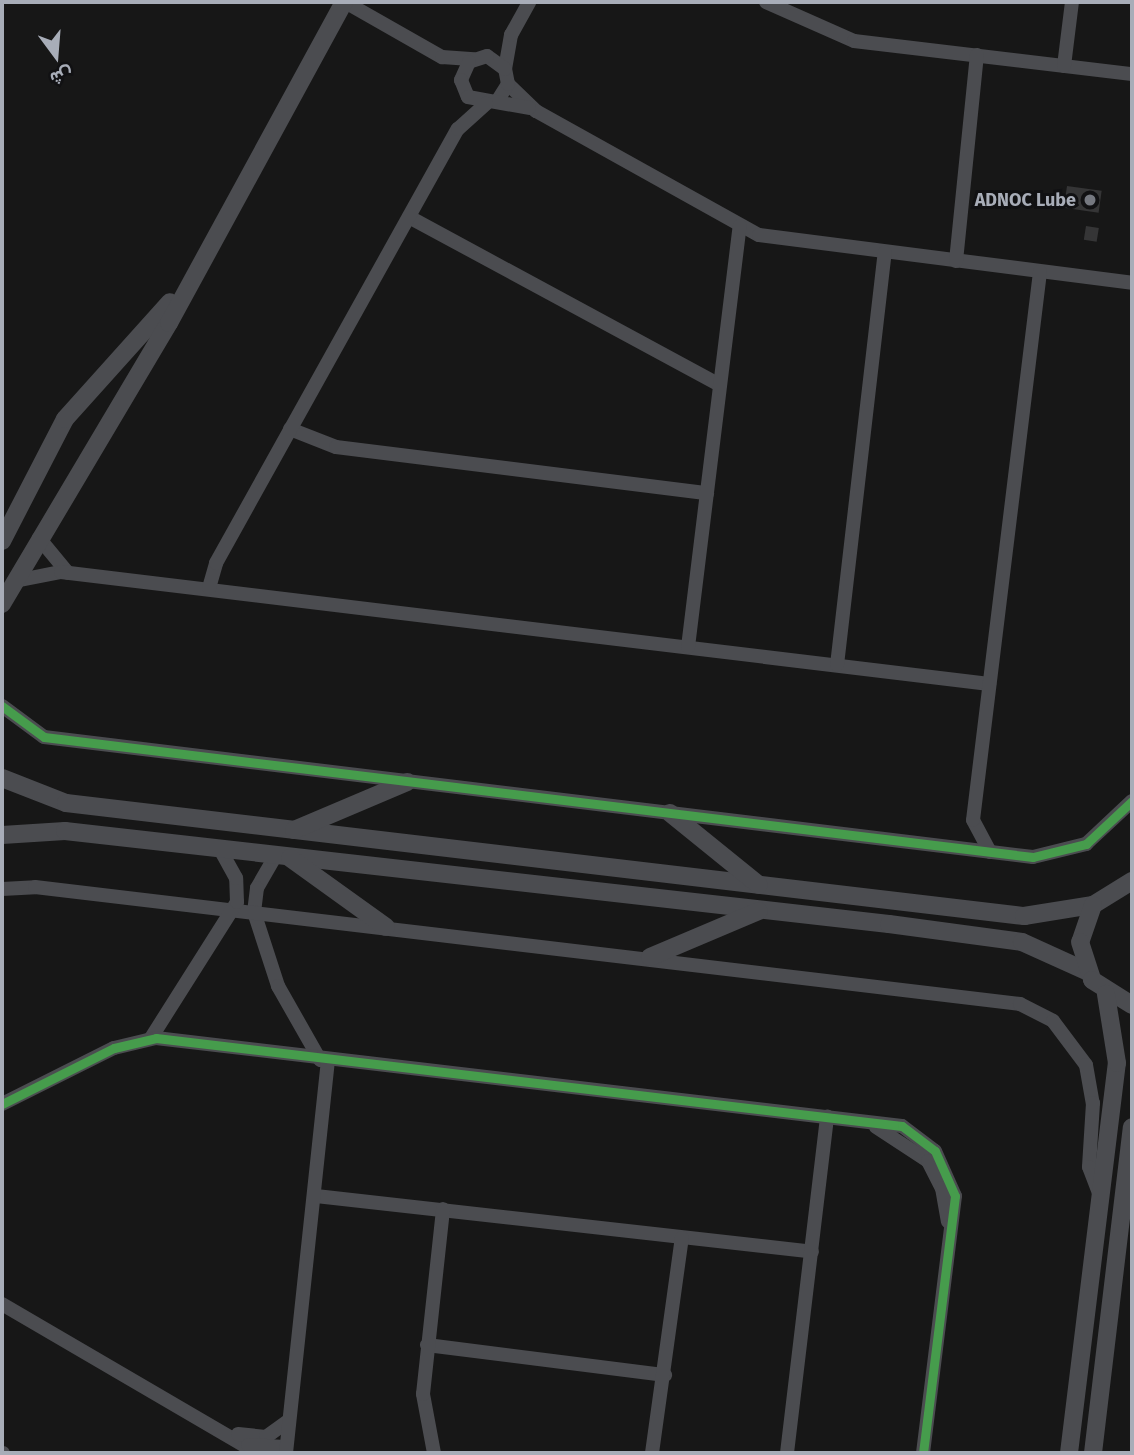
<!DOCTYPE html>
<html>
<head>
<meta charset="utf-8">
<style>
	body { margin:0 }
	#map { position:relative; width:1134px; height:1455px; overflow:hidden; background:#171717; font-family:"Fira Sans",Vazirmatn,sans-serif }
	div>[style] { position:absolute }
	.building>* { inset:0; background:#353536; transform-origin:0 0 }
	.minor>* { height:14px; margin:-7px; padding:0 7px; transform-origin:7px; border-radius:7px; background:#4b4c50 }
	.tertiary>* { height:18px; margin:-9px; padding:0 9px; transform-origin:9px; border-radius:9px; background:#4b4c50 }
	.cycleway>* { height:9px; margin:-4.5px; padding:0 4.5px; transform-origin:4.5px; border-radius:4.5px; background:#469c4c }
	.dots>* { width:19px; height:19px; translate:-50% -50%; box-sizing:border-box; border:4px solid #111113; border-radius:50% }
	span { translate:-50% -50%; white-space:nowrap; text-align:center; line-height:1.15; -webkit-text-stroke:6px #111113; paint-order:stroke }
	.poi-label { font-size:18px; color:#a8adb8; font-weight:700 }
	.right { translate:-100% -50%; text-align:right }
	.frame { position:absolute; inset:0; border:4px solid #a8adb8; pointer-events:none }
	.north { position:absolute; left:21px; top:21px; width:70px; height:70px; -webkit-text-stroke:5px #111113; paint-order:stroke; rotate:164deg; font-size:19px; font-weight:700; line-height:28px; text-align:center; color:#a8adb8 }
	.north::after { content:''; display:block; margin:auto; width:24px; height:32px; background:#a8adb8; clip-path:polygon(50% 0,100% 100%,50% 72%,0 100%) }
</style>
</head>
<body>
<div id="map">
	<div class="building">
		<i style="left:1067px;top:186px;width:35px;height:22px;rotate:8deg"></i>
		<i style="left:1086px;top:226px;width:13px;height:14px;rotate:9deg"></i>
	</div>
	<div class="minor">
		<i style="left:345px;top:2px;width:112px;rotate:29.6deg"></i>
		<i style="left:442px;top:57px;width:32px;rotate:4deg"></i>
		<i style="left:766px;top:2px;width:96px;rotate:23.9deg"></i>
		<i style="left:854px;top:41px;width:280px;rotate:6.8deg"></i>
		<i style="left:1064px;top:66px;width:64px;rotate:-82.9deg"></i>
		<i style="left:505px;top:69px;width:35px;rotate:-80deg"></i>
		<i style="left:511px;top:35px;width:38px;rotate:-61deg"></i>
		<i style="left:508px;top:84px;width:39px;rotate:44deg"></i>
		<i style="left:536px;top:111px;width:255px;rotate:29.1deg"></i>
		<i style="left:759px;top:235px;width:376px;rotate:7.3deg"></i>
		<i style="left:498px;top:100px;width:19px;rotate:-58deg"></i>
		<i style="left:508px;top:84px;width:15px;rotate:-101deg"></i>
		<i style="left:505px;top:69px;width:22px;rotate:-144deg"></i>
		<i style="left:487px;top:56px;width:19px;rotate:162deg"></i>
		<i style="left:469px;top:62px;width:20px;rotate:114deg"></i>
		<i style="left:461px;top:80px;width:18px;rotate:68deg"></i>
		<i style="left:468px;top:97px;width:62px;rotate:10.2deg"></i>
		<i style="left:409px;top:217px;width:353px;rotate:28.4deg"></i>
		<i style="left:956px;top:261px;width:207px;rotate:-84.2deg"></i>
		<i style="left:290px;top:429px;width:49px;rotate:21.4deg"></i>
		<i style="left:336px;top:447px;width:374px;rotate:7.1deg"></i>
		<i style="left:39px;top:538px;width:45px;rotate:50.4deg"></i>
		<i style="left:15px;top:581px;width:47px;rotate:-11.1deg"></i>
		<i style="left:61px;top:572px;width:935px;rotate:6.88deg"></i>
		<i style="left:209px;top:588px;width:26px;rotate:-74deg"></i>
		<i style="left:216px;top:563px;width:497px;rotate:-60.9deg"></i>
		<i style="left:458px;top:129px;width:38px;rotate:-42deg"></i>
		<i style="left:688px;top:647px;width:424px;rotate:-83deg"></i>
		<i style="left:837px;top:665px;width:415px;rotate:-83.4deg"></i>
		<i style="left:2px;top:706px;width:52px;rotate:36.4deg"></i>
		<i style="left:44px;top:737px;width:996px;rotate:6.92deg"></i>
		<i style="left:1033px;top:857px;width:55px;rotate:-13.8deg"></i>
		<i style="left:1086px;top:844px;width:63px;rotate:-43.1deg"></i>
		<i style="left:990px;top:852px;width:36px;rotate:-118deg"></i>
		<i style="left:973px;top:820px;width:552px;rotate:-83.03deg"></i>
		<i style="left:276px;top:855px;width:38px;rotate:120deg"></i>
		<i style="left:257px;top:888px;width:24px;rotate:97deg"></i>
		<i style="left:254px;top:912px;width:78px;rotate:72deg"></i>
		<i style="left:278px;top:986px;width:85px;rotate:60.4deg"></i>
		<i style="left:2px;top:889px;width:33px;rotate:-3deg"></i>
		<i style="left:35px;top:887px;width:992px;rotate:6.77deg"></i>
		<i style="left:1020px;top:1004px;width:37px;rotate:27deg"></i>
		<i style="left:1053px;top:1021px;width:55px;rotate:53.1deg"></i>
		<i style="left:1086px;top:1065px;width:39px;rotate:80deg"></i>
		<i style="left:1093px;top:1103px;width:64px;rotate:93.6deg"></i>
		<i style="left:1089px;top:1167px;width:33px;rotate:69deg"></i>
		<i style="left:151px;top:1038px;width:161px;rotate:-57.7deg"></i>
		<i style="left:237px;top:902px;width:24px;rotate:-92deg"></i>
		<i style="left:236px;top:878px;width:33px;rotate:-119deg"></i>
		<i style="left:2px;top:1104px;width:125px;rotate:-26.6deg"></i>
		<i style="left:114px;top:1048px;width:43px;rotate:-13.4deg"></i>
		<i style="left:156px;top:1038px;width:751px;rotate:6.73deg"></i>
		<i style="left:902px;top:1126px;width:41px;rotate:37.1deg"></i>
		<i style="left:935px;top:1151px;width:49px;rotate:66deg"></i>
		<i style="left:955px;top:1196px;width:259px;rotate:97.1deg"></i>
		<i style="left:876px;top:1127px;width:62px;rotate:33.2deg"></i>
		<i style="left:928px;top:1161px;width:30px;rotate:63deg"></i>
		<i style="left:942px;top:1188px;width:34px;rotate:80deg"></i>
		<i style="left:316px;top:1196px;width:499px;rotate:6.4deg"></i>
		<i style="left:2px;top:1304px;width:295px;rotate:30.3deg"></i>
		<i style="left:427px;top:1345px;width:240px;rotate:7.2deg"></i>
		<i style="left:238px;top:1434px;width:28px;rotate:6deg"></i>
		<i style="left:266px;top:1437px;width:27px;rotate:-36deg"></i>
		<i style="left:248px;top:1445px;width:37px;rotate:3deg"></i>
		<i style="left:2px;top:1453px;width:1px"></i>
		<i style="left:286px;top:1453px;width:394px;rotate:-83.9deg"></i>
		<i style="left:434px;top:1453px;width:60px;rotate:-100.6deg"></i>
		<i style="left:423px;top:1394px;width:186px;rotate:-83.8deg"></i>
		<i style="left:652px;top:1453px;width:217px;rotate:-82.1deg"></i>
		<i style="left:787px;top:1453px;width:339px;rotate:-83.2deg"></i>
	</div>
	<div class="tertiary">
		<i style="left:2px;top:541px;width:137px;rotate:-62.7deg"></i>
		<i style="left:65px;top:419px;width:157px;rotate:-48.1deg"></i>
		<i style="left:2px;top:604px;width:327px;rotate:-59.3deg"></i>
		<i style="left:169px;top:323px;width:366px;rotate:-61.4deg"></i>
		<i style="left:2px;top:778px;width:69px;rotate:21.3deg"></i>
		<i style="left:66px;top:803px;width:965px;rotate:6.73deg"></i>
		<i style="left:1024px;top:916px;width:70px;rotate:-9.1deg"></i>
		<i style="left:670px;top:813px;width:114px;rotate:39deg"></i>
		<i style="left:294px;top:830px;width:123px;rotate:-23deg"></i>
		<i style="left:2px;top:835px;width:63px;rotate:-3.6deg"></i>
		<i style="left:65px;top:831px;width:829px;rotate:6.44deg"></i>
		<i style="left:889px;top:924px;width:134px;rotate:7.7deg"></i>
		<i style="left:1022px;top:942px;width:70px;rotate:24.4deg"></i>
		<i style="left:290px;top:858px;width:118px;rotate:35.7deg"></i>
		<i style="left:1132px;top:881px;width:46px;rotate:148.4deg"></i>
		<i style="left:1093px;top:905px;width:39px;rotate:109deg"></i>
		<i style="left:1080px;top:942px;width:40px;rotate:72deg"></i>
		<i style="left:1092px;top:980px;width:47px;rotate:32deg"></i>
		<i style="left:650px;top:957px;width:118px;rotate:-22.9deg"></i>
		<i style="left:1069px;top:1453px;width:393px;rotate:-83deg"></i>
		<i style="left:1117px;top:1063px;width:70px;rotate:-99.1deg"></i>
		<i style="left:1093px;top:1453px;width:328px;rotate:-83.2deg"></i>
	</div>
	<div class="cycleway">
		<i style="left:2px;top:706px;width:52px;rotate:36.4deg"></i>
		<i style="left:44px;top:737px;width:996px;rotate:6.92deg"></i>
		<i style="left:1033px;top:857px;width:55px;rotate:-13.8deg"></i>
		<i style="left:1086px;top:844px;width:63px;rotate:-43.1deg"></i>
		<i style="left:2px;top:1104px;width:125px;rotate:-26.6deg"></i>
		<i style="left:114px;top:1048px;width:43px;rotate:-13.4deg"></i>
		<i style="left:156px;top:1038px;width:751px;rotate:6.73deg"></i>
		<i style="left:902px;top:1126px;width:41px;rotate:37.1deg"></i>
		<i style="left:935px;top:1151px;width:49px;rotate:66deg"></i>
		<i style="left:955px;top:1196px;width:259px;rotate:97.1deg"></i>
	</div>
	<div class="dots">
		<i style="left:1090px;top:200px;background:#757880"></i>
	</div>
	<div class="poi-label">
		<span class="right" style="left:1076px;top:200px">ADNOC Lube</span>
	</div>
	<div class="frame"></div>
	<div class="north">ش</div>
</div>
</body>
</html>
